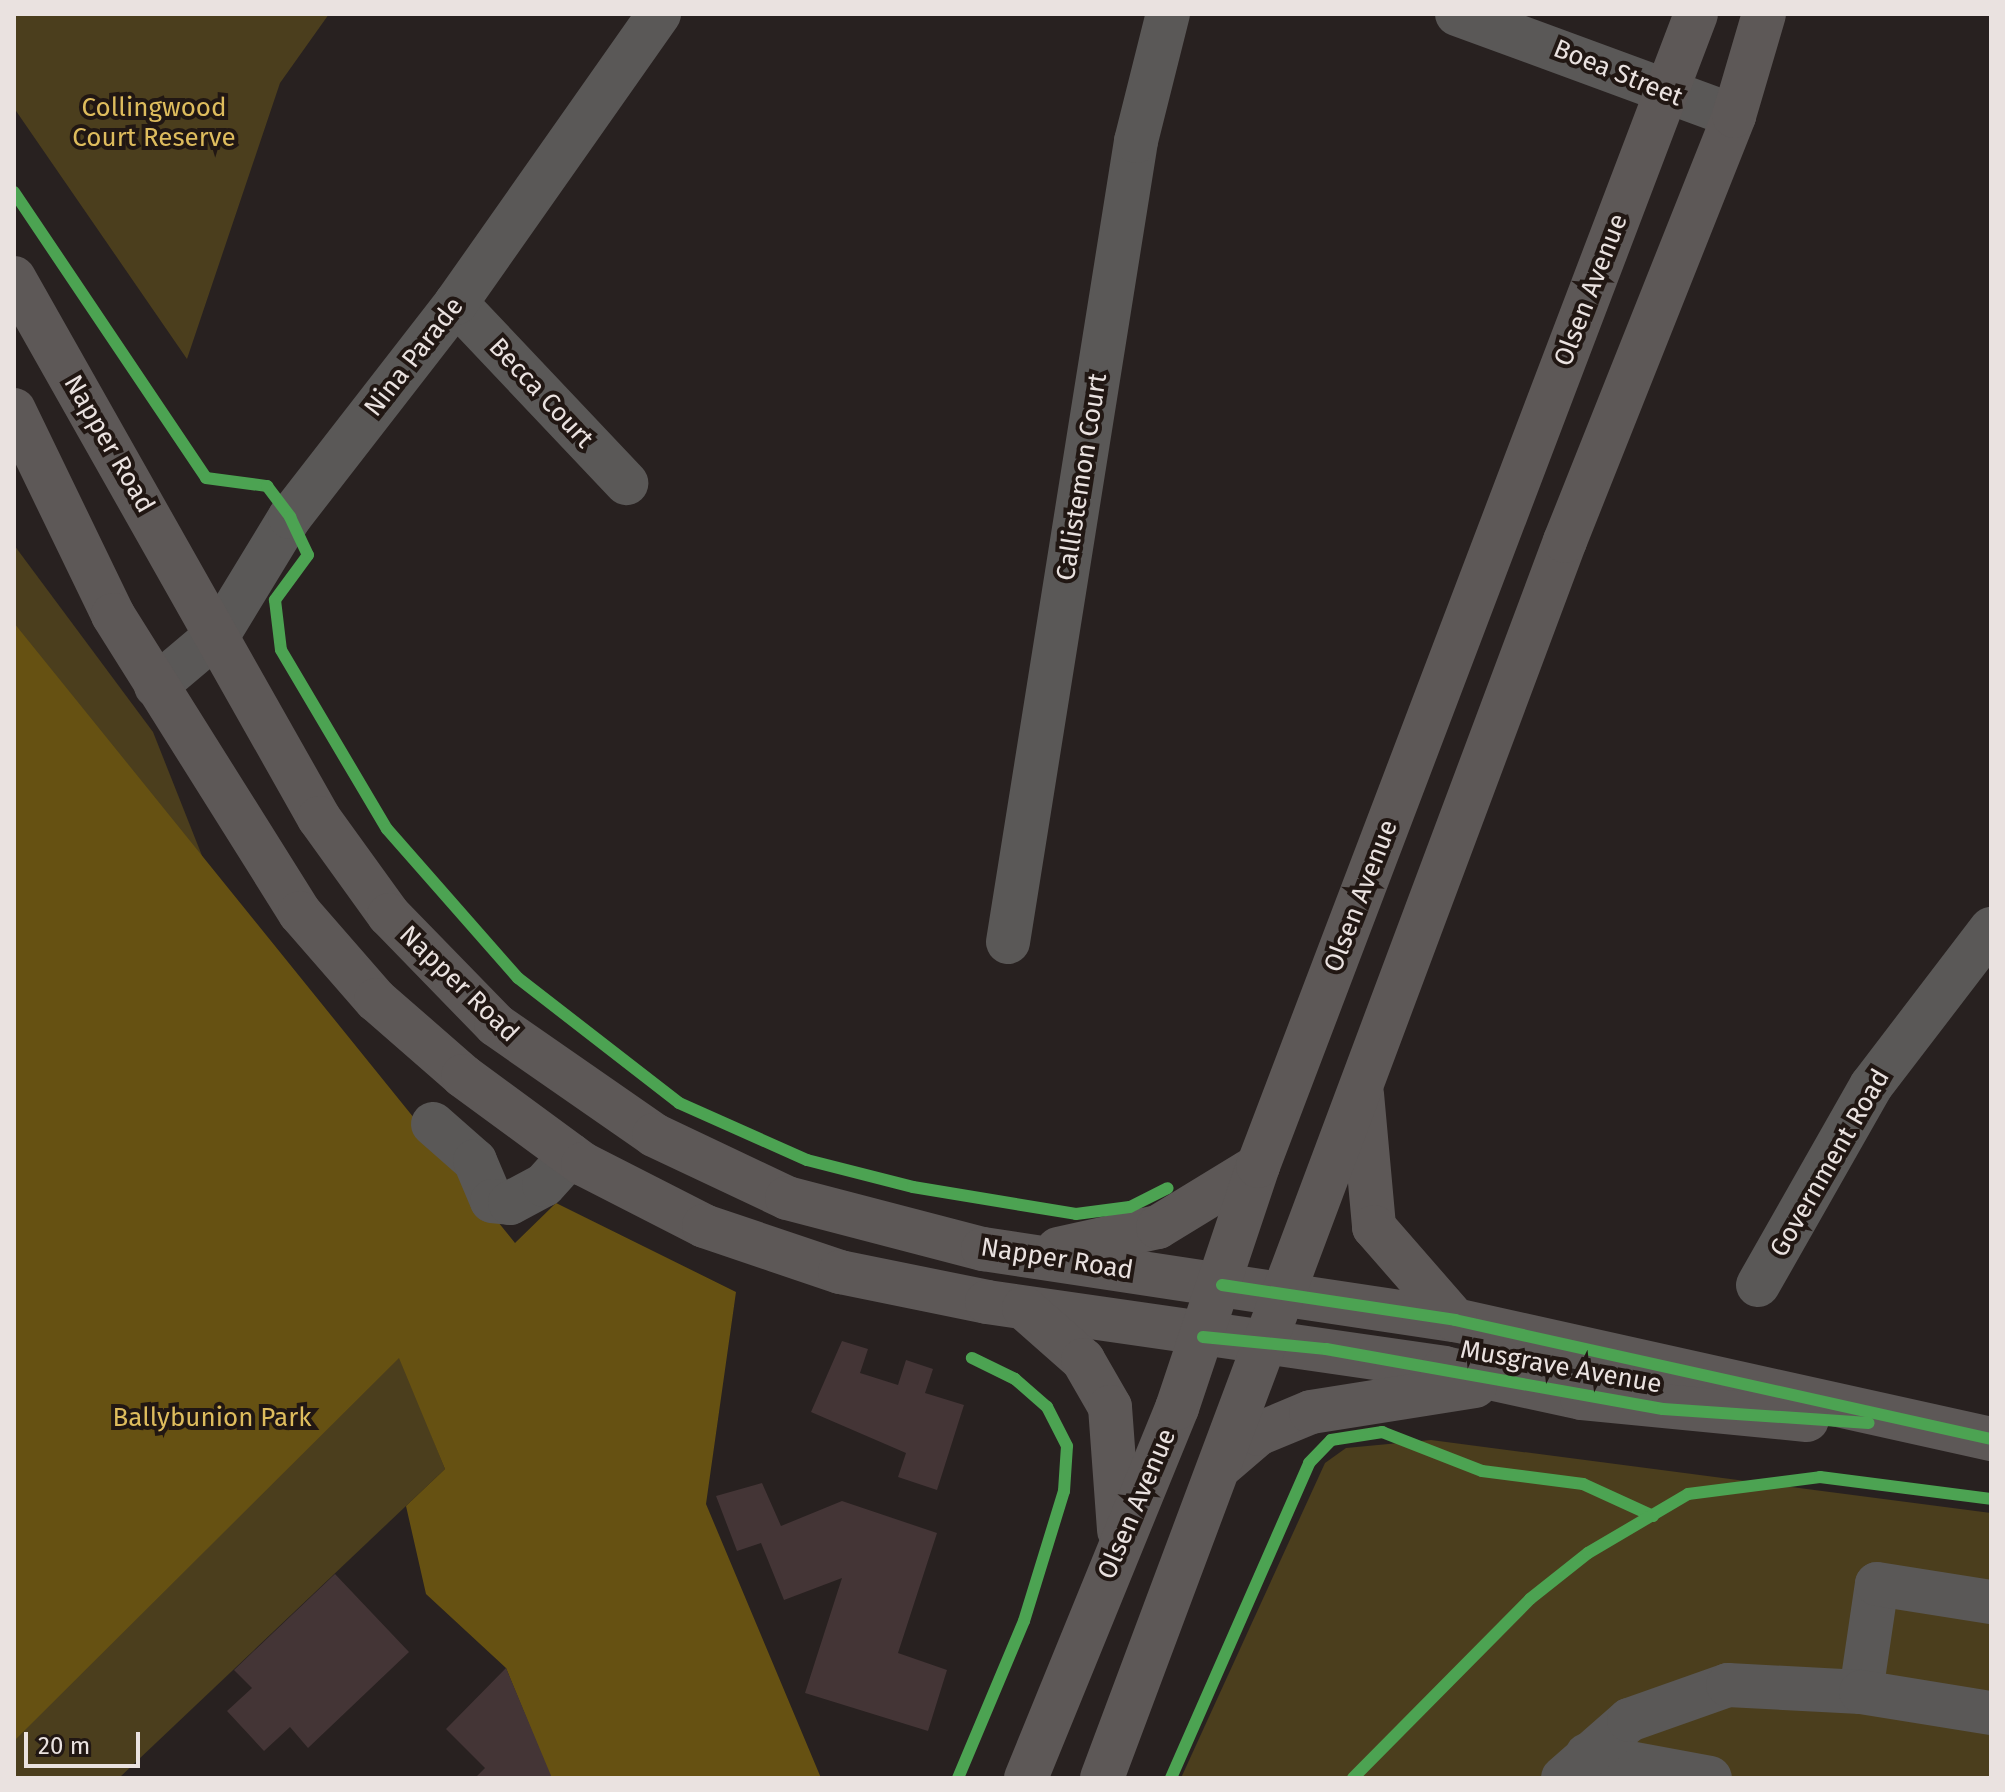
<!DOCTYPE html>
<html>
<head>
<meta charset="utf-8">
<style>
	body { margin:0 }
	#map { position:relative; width:2005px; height:1792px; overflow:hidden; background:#282120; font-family:"Fira Sans",sans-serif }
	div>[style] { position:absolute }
	.green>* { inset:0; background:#4b3e1d }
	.forest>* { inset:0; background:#665112 }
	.building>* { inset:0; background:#443536 }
	.minor>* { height:44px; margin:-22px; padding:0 22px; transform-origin:22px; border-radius:22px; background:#5a5857 }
	.major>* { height:44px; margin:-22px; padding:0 22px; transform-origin:22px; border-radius:22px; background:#5d5857 }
	.cycleway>* { height:12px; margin:-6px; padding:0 6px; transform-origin:6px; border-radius:6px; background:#4ca352 }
	span { translate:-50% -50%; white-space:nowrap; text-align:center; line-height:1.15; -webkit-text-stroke:8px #211713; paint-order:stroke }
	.street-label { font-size:26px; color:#eae2e0 }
	.park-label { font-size:26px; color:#debc5d }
	.frame { position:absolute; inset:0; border:16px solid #eae2e0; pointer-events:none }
	.scale { position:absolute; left:24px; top:1732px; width:116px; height:36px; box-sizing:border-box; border:4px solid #eae2e0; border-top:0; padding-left:10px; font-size:24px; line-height:28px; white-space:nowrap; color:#eae2e0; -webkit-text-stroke:6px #211713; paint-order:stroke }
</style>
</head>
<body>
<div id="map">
	<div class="green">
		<i style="clip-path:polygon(14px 14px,329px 14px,280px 83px,187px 359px,14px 108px)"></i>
		<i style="clip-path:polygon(14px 545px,153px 732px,445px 1469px,119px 1778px,14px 1778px)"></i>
		<i style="clip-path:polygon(1431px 1440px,1991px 1513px,1991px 1778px,1181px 1778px,1325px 1463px,1346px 1448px)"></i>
	</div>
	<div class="forest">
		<i style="clip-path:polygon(14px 623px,515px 1243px,556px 1203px,736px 1292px,706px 1504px,821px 1778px,551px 1778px,506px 1668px,426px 1594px,406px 1506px,445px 1469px,399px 1358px,14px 1741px)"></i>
	</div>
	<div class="building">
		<i style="clip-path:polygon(842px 1341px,868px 1349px,860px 1373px,898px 1385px,906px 1360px,933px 1369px,925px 1393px,964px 1405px,937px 1490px,898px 1477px,906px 1453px,811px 1412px)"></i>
		<i style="clip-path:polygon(762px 1483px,781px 1526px,842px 1501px,937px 1533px,898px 1653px,947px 1670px,928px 1731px,805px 1693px,842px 1578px,784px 1600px,761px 1543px,737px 1551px,716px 1496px)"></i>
		<i style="clip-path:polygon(335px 1574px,409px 1652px,308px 1748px,290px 1727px,264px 1751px,227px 1711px,252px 1688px,234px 1670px)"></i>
		<i style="clip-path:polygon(506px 1668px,552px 1778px,475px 1778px,485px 1768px,446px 1729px)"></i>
	</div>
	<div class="minor">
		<i style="left:1457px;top:14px;width:295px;rotate:20.2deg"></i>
		<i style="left:456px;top:303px;width:248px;rotate:46.6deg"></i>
		<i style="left:156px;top:686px;width:84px;rotate:-40.2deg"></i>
		<i style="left:220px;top:632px;width:135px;rotate:-58.7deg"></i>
		<i style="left:290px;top:517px;width:271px;rotate:-52.2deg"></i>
		<i style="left:456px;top:303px;width:353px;rotate:-54.9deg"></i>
		<i style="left:1008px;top:942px;width:811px;rotate:-80.92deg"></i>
		<i style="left:1136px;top:141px;width:131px;rotate:-75.9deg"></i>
		<i style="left:433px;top:1124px;width:56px;rotate:41.4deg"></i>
		<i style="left:475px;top:1161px;width:43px;rotate:67deg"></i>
		<i style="left:492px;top:1201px;width:18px;rotate:6deg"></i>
		<i style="left:510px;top:1203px;width:38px;rotate:-28deg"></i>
		<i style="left:544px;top:1185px;width:40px;rotate:-48deg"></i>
		<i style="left:1758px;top:1285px;width:229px;rotate:-60.4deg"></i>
		<i style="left:1871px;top:1086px;width:198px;rotate:-52.6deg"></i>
		<i style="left:1861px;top:1692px;width:109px;rotate:-81.6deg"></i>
		<i style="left:1877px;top:1584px;width:115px;rotate:9deg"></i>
		<i style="left:1587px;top:1755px;width:125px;rotate:10.6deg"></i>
		<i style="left:1563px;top:1778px;width:88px;rotate:-41.3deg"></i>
		<i style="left:1629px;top:1720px;width:105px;rotate:-19.5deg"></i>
		<i style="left:1728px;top:1685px;width:133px;rotate:3deg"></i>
		<i style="left:1861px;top:1692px;width:132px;rotate:9.2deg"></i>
	</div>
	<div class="major">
		<i style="left:14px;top:278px;width:620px;rotate:60.54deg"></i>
		<i style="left:319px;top:818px;width:120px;rotate:54.2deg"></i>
		<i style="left:389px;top:915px;width:153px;rotate:45.8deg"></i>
		<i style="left:496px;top:1025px;width:193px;rotate:34.8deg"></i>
		<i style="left:654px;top:1135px;width:147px;rotate:25.3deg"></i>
		<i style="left:787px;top:1198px;width:203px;rotate:14.6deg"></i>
		<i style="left:983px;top:1249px;width:477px;rotate:8.6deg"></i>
		<i style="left:1455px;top:1320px;width:549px;rotate:12.52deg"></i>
		<i style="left:14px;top:410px;width:228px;rotate:64.2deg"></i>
		<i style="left:113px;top:615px;width:352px;rotate:57.9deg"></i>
		<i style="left:300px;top:913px;width:116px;rotate:48.9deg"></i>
		<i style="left:376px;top:1000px;width:116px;rotate:41.1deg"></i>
		<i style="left:463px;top:1076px;width:149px;rotate:36.3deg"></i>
		<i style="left:583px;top:1164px;width:136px;rotate:27.1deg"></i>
		<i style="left:704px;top:1226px;width:144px;rotate:18.7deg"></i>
		<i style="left:840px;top:1272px;width:150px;rotate:11.5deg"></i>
		<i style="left:987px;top:1302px;width:462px;rotate:8.2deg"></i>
		<i style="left:1444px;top:1368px;width:141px;rotate:12.3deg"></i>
		<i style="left:1582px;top:1398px;width:226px;rotate:5.6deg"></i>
		<i style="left:1362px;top:1094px;width:134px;rotate:84.8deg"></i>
		<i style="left:1374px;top:1227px;width:123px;rotate:48.9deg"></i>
		<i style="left:1058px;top:1249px;width:102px;rotate:-12.4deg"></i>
		<i style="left:1158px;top:1227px;width:117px;rotate:-31.4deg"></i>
		<i style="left:1024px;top:1308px;width:79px;rotate:41.4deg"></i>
		<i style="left:1083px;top:1360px;width:54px;rotate:60.1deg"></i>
		<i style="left:1110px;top:1407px;width:124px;rotate:85.8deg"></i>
		<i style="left:1223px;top:1464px;width:46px;rotate:-40.6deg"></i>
		<i style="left:1258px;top:1434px;width:57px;rotate:-22.5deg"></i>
		<i style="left:1311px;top:1412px;width:166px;rotate:-9deg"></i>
		<i style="left:1026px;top:1778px;width:400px;rotate:-67.8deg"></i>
		<i style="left:1177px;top:1408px;width:255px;rotate:-71.5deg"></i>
		<i style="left:1258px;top:1166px;width:1232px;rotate:-69.18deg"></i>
		<i style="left:1102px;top:1778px;width:1321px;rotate:-69.48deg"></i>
		<i style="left:1565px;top:541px;width:457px;rotate:-68.3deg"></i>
		<i style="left:1734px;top:116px;width:106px;rotate:-73.6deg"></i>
	</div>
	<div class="cycleway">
		<i style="left:14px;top:192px;width:344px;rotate:56.1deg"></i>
		<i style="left:206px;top:478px;width:62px;rotate:7.5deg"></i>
		<i style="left:267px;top:486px;width:39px;rotate:53deg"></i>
		<i style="left:290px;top:517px;width:42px;rotate:64.7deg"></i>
		<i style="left:308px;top:555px;width:56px;rotate:126.3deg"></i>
		<i style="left:275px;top:600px;width:50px;rotate:83.2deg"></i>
		<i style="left:281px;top:650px;width:208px;rotate:59.4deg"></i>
		<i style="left:387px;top:829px;width:198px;rotate:48.7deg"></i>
		<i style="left:518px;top:978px;width:204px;rotate:37.8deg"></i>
		<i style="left:679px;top:1103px;width:140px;rotate:24deg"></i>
		<i style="left:807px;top:1160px;width:109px;rotate:14.3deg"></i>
		<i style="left:913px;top:1187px;width:165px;rotate:9.4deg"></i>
		<i style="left:1076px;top:1214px;width:54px;rotate:-7.4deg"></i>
		<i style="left:1130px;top:1207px;width:42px;rotate:-26.6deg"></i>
		<i style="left:1222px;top:1285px;width:236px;rotate:8.5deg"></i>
		<i style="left:1455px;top:1320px;width:549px;rotate:12.52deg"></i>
		<i style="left:1203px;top:1337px;width:124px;rotate:5.6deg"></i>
		<i style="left:1326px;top:1349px;width:342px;rotate:10.1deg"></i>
		<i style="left:1663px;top:1409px;width:206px;rotate:3.9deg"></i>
		<i style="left:958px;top:1778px;width:170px;rotate:-67.2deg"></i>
		<i style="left:1024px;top:1621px;width:136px;rotate:-72.9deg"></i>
		<i style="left:1064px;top:1491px;width:45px;rotate:-86.2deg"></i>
		<i style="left:1067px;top:1446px;width:44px;rotate:-117.1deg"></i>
		<i style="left:1047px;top:1407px;width:43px;rotate:-138.8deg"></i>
		<i style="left:1015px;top:1379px;width:48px;rotate:-154deg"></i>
		<i style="left:1171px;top:1778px;width:344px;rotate:-66.3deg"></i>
		<i style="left:1309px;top:1463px;width:32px;rotate:-46deg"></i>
		<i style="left:1331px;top:1440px;width:52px;rotate:-8.9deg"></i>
		<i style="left:1382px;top:1432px;width:107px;rotate:21.3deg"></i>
		<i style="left:1482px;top:1471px;width:102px;rotate:7.3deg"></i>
		<i style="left:1583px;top:1484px;width:77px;rotate:24.6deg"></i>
		<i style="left:1353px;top:1778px;width:252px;rotate:-45.3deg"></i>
		<i style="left:1530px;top:1599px;width:74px;rotate:-38.4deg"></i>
		<i style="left:1588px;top:1553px;width:116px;rotate:-30.5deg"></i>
		<i style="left:1688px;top:1494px;width:133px;rotate:-7.3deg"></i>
		<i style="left:1820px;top:1477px;width:172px;rotate:7.3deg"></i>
	</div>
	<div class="street-label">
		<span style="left:1618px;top:73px;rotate:22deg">Boea Street</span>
		<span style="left:1591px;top:290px;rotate:-69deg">Olsen Avenue</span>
		<span style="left:414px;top:357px;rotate:-52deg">Nina Parade</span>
		<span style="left:541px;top:393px;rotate:47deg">Becca Court</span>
		<span style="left:109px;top:444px;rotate:60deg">Napper Road</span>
		<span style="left:1082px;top:477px;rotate:-81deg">Callistemon Court</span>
		<span style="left:1361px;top:896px;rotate:-69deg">Olsen Avenue</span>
		<span style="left:459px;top:984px;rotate:44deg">Napper Road</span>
		<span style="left:1830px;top:1163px;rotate:-60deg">Government Road</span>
		<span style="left:1057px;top:1259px;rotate:9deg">Napper Road</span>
		<span style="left:1561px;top:1367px;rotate:10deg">Musgrave Avenue</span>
		<span style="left:1137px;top:1504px;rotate:-67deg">Olsen Avenue</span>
	</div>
	<div class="park-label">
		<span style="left:154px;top:123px">Collingwood<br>Court Reserve</span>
		<span style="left:212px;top:1418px">Ballybunion Park</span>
	</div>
	<div class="frame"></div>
	<div class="scale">20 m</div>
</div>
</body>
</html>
